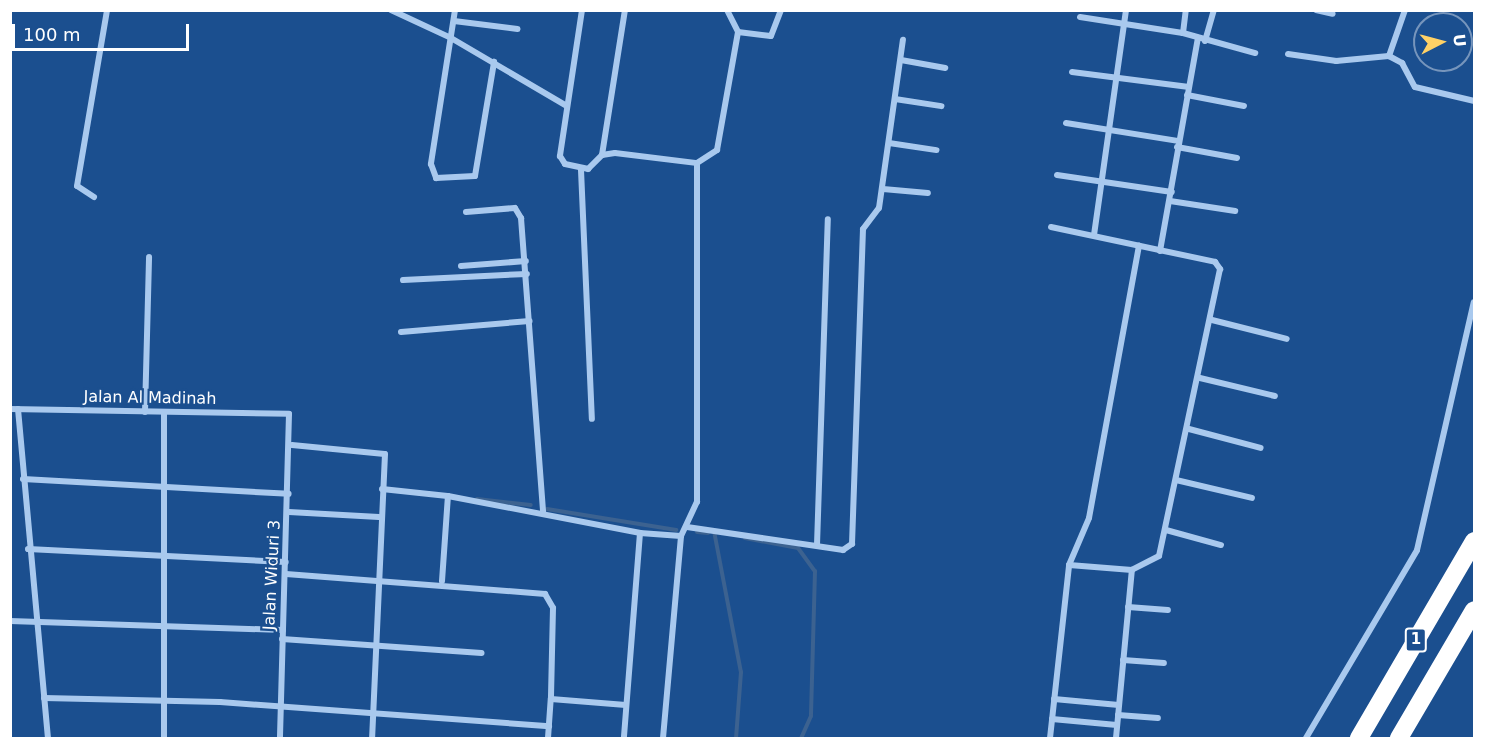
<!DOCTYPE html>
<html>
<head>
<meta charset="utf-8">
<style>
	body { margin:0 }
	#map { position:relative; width:1485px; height:749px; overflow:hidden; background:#1b4f8f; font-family:"DejaVu Sans",sans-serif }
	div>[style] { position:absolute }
	.stream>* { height:4px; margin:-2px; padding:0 2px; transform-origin:2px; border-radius:2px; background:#3c6290 }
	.minor>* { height:6px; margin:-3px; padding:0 3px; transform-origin:3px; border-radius:3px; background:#a9c9ee }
	.motorway>* { height:18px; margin:-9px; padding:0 9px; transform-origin:9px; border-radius:9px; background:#fff }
	span { translate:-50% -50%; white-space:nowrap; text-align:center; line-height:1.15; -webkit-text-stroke:4.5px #1b4f8f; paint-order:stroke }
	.shield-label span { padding:2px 4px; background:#1b4f8f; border:2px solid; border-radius:4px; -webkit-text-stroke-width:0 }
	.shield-label { font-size:15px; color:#fff; font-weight:700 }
	.street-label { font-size:16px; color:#fff }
	.frame { position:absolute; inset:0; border:12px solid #fff; pointer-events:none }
	.north { position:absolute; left:1413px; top:12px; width:60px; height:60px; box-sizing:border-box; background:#1b4f8f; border:2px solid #7695bc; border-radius:50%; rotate:84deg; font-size:16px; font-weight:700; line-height:24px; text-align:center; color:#fff }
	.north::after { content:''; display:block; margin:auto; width:21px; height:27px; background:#ffd166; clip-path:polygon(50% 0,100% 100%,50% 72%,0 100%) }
	.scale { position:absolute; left:12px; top:24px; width:177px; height:27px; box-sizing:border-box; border:3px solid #fff; border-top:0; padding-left:8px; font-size:18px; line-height:21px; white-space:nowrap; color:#fff; -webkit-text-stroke:4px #1b4f8f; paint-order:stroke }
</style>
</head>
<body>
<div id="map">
	<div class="stream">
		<i style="left:477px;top:499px;width:54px;rotate:6.3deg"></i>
		<i style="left:547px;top:509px;width:131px;rotate:9.2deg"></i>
		<i style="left:714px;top:531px;width:144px;rotate:79.2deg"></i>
		<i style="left:741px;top:672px;width:66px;rotate:94.3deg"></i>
		<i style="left:697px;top:532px;width:11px;rotate:5deg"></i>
		<i style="left:745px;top:538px;width:54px;rotate:10.7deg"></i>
		<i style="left:798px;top:548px;width:29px;rotate:54deg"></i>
		<i style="left:815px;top:571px;width:145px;rotate:91.6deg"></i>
		<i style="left:811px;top:716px;width:24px;rotate:114deg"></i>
	</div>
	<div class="minor">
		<i style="left:391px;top:10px;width:66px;rotate:25deg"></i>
		<i style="left:451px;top:38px;width:134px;rotate:30.4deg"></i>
		<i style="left:455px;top:10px;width:156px;rotate:98.9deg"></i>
		<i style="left:431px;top:164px;width:15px;rotate:70deg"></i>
		<i style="left:436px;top:178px;width:39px;rotate:-3deg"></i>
		<i style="left:475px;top:176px;width:116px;rotate:-80.5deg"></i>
		<i style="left:582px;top:10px;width:148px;rotate:98.6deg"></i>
		<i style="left:560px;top:156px;width:9px;rotate:58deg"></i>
		<i style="left:565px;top:164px;width:24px;rotate:12deg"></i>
		<i style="left:588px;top:169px;width:20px;rotate:-45deg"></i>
		<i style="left:602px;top:155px;width:13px;rotate:-9deg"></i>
		<i style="left:615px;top:153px;width:83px;rotate:7deg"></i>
		<i style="left:727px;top:10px;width:25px;rotate:63deg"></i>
		<i style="left:738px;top:32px;width:33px;rotate:7deg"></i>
		<i style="left:771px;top:36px;width:28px;rotate:-69deg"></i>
		<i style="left:1316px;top:10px;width:17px;rotate:13deg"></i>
		<i style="left:1405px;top:10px;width:49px;rotate:109.2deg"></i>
		<i style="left:1389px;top:56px;width:15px;rotate:28deg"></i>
		<i style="left:1402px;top:63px;width:27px;rotate:62deg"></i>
		<i style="left:1415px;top:87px;width:61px;rotate:13.3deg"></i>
		<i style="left:1080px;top:17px;width:104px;rotate:8.8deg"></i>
		<i style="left:1183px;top:33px;width:75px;rotate:15.5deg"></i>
		<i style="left:454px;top:21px;width:64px;rotate:7.2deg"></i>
		<i style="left:1183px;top:33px;width:23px;rotate:-83deg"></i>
		<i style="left:1205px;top:41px;width:32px;rotate:-74deg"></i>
		<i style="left:1288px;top:54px;width:49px;rotate:8.3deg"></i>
		<i style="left:1336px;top:61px;width:53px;rotate:-5.4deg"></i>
		<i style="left:901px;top:60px;width:45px;rotate:10.3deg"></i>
		<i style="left:1072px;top:72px;width:118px;rotate:7.3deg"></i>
		<i style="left:1187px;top:95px;width:58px;rotate:10.9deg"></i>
		<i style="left:895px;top:99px;width:47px;rotate:8.7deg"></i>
		<i style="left:1066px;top:123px;width:113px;rotate:9.1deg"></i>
		<i style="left:889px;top:143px;width:48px;rotate:8.5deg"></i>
		<i style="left:1177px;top:147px;width:61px;rotate:10.4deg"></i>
		<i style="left:602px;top:155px;width:147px;rotate:-81deg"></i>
		<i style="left:581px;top:170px;width:249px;rotate:87.5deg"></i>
		<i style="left:1057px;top:175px;width:116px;rotate:8.4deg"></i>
		<i style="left:883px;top:189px;width:45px;rotate:5.1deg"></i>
		<i style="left:94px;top:197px;width:20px;rotate:-147deg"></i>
		<i style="left:77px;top:186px;width:179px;rotate:-80.3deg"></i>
		<i style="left:1170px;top:201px;width:66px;rotate:8.7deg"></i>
		<i style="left:466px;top:212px;width:49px;rotate:-4.7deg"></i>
		<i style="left:515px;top:208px;width:12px;rotate:59deg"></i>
		<i style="left:521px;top:218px;width:296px;rotate:85.7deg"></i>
		<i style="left:1051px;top:227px;width:168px;rotate:12deg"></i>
		<i style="left:1215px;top:262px;width:9px;rotate:54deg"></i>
		<i style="left:1220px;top:269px;width:293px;rotate:102deg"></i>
		<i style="left:1159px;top:556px;width:30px;rotate:153deg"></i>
		<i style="left:1132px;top:570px;width:63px;rotate:-175.5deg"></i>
		<i style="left:1094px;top:235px;width:227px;rotate:-81.9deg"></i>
		<i style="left:1160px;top:251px;width:216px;rotate:-79.9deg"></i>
		<i style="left:461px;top:266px;width:65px;rotate:-4.4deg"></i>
		<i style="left:403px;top:280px;width:124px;rotate:-2.8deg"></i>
		<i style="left:1212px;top:320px;width:77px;rotate:14.2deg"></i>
		<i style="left:401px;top:332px;width:129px;rotate:-4.9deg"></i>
		<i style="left:1200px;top:378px;width:77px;rotate:13.5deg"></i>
		<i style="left:10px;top:409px;width:279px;rotate:1deg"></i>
		<i style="left:289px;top:414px;width:324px;rotate:91.6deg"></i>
		<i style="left:18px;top:409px;width:330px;rotate:84.8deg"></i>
		<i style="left:145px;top:412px;width:155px;rotate:-88.5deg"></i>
		<i style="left:1189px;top:429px;width:74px;rotate:14.8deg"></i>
		<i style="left:292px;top:445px;width:93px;rotate:5.5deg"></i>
		<i style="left:385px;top:454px;width:284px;rotate:92.6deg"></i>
		<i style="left:23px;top:479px;width:266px;rotate:3.2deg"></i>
		<i style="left:1176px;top:480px;width:78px;rotate:13.3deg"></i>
		<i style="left:382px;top:489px;width:66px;rotate:6.1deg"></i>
		<i style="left:448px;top:496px;width:196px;rotate:10.9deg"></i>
		<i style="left:640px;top:533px;width:206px;rotate:94.5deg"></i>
		<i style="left:289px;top:512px;width:90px;rotate:3.2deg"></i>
		<i style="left:687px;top:527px;width:158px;rotate:8.4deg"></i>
		<i style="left:843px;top:550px;width:11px;rotate:-34deg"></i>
		<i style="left:852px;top:544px;width:315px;rotate:-88deg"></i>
		<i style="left:863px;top:229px;width:26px;rotate:-53deg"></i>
		<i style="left:879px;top:208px;width:170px;rotate:-81.9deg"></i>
		<i style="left:1166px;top:530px;width:57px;rotate:15.3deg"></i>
		<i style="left:640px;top:533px;width:41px;rotate:4.2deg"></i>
		<i style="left:817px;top:545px;width:326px;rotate:-88.1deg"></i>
		<i style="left:28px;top:549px;width:258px;rotate:2.9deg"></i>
		<i style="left:286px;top:574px;width:260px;rotate:4.4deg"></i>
		<i style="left:545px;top:594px;width:16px;rotate:60deg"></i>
		<i style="left:553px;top:608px;width:91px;rotate:91.3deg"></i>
		<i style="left:442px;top:581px;width:85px;rotate:-86deg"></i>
		<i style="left:1128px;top:607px;width:40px;rotate:4.3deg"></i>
		<i style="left:10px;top:621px;width:273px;rotate:1.9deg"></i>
		<i style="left:282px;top:639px;width:200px;rotate:4deg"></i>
		<i style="left:1123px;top:660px;width:41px;rotate:4.2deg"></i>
		<i style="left:44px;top:698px;width:176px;rotate:1.3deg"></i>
		<i style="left:220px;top:702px;width:330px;rotate:4.2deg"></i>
		<i style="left:1054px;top:699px;width:65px;rotate:5.3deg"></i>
		<i style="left:1118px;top:715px;width:40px;rotate:4.3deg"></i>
		<i style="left:1052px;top:719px;width:65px;rotate:5.3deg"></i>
		<i style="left:164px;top:738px;width:325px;rotate:-90deg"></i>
		<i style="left:548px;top:738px;width:39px;rotate:-86deg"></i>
		<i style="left:551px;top:699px;width:75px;rotate:4.6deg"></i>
		<i style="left:663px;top:738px;width:203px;rotate:-84.9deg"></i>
		<i style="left:681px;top:536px;width:38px;rotate:-65deg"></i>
		<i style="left:697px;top:502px;width:339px;rotate:-90deg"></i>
		<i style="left:697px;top:163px;width:24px;rotate:-33deg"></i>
		<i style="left:717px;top:150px;width:120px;rotate:-79.9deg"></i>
		<i style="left:1050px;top:738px;width:174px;rotate:-83.7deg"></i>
		<i style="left:1069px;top:565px;width:51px;rotate:-66.9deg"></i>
		<i style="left:1089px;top:518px;width:277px;rotate:-79.6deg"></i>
		<i style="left:1116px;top:738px;width:169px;rotate:-84.6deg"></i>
		<i style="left:1306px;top:738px;width:218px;rotate:-59.4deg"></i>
		<i style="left:1417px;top:550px;width:254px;rotate:-77.1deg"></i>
	</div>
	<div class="motorway">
		<i style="left:1359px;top:738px;width:228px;rotate:-59.7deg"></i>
		<i style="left:1399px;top:738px;width:148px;rotate:-59.6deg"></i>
	</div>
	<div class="shield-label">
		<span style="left:1416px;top:640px">1</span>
	</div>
	<div class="street-label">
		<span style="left:150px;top:398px;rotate:1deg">Jalan Al Madinah</span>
		<span style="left:272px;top:575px;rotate:-87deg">Jalan Widuri 3</span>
	</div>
	<div class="frame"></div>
	<div class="north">U</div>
	<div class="scale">100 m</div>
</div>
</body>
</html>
